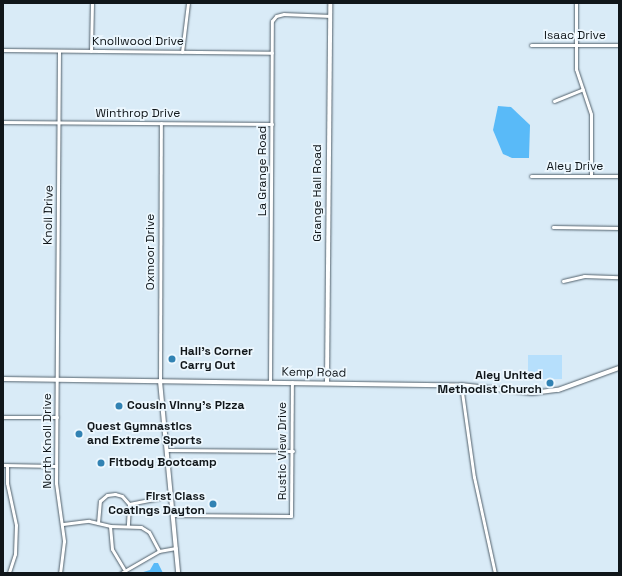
<!DOCTYPE html>
<html>
<head>
<meta charset="utf-8">
<style>
	body { margin:0 }
	#map { position:relative; width:622px; height:576px; overflow:hidden; background:#d9ebf7; font-family:"Space Grotesk",sans-serif }
	div>[style] { position:absolute }
	.green>* { inset:0; background:#b6dffc; transform-origin:0 0 }
	.water>* { inset:0; background:#59baf8 }
	.roads { filter:drop-shadow(0 0 1px #52616c) drop-shadow(0 0 1px #52616c) }
	.street>* { height:3px; margin:-1.5px; padding:0 1.5px; transform-origin:1.5px; border-radius:1.5px; background:#fff }
	.secondary>* { height:4px; margin:-2px; padding:0 2px; transform-origin:2px; border-radius:2px; background:#fff }
	.dots>* { width:11px; height:11px; translate:-50% -50%; box-sizing:border-box; border:2px solid #ecf7fe; border-radius:50% }
	span { translate:-50% -50%; white-space:nowrap; text-align:center; line-height:1.15; -webkit-text-stroke:3.5px #ecf7fe; paint-order:stroke }
	.street-label { font-size:12px; color:#10161a }
	.poi-label { font-size:12px; color:#10161a; font-weight:700 }
	.left { translate:0 -50%; text-align:left }
	.right { translate:-100% -50%; text-align:right }
	.frame { position:absolute; inset:0; border:4px solid #10161a; pointer-events:none }
</style>
</head>
<body>
<div id="map">
	<div class="green">
		<i style="left:528px;top:355px;width:34px;height:24px"></i>
	</div>
	<div class="water">
		<i style="clip-path:polygon(498px 106px,511px 107px,530px 125px,529px 158px,512px 158px,503px 154px,493px 130px)"></i>
		<i style="clip-path:polygon(154px 563px,158px 563px,163px 573px,140px 573px,150px 570px)"></i>
	</div>
	<div class="roads">
		<div class="street">
			<i style="left:576px;top:3px;width:66px;rotate:90deg"></i>
			<i style="left:576px;top:69px;width:47px;rotate:71.6deg"></i>
			<i style="left:591px;top:114px;width:61px;rotate:90deg"></i>
			<i style="left:531px;top:45px;width:88px"></i>
			<i style="left:3px;top:50px;width:269px;rotate:0.6deg"></i>
			<i style="left:59px;top:51px;width:432px;rotate:90.4deg"></i>
			<i style="left:56px;top:483px;width:59px;rotate:82.1deg"></i>
			<i style="left:64px;top:541px;width:32px;rotate:97deg"></i>
			<i style="left:91px;top:51px;width:48px;rotate:-88.8deg"></i>
			<i style="left:182px;top:52px;width:49px;rotate:-83deg"></i>
			<i style="left:554px;top:101px;width:31px;rotate:-22deg"></i>
			<i style="left:3px;top:122px;width:269px;rotate:0.4deg"></i>
			<i style="left:531px;top:176px;width:88px"></i>
			<i style="left:553px;top:227px;width:66px;rotate:0.9deg"></i>
			<i style="left:563px;top:281px;width:22px;rotate:-13deg"></i>
			<i style="left:584px;top:276px;width:35px;rotate:2deg"></i>
			<i style="left:160px;top:381px;width:258px;rotate:-89.8deg"></i>
			<i style="left:270px;top:382px;width:361px;rotate:-89.7deg"></i>
			<i style="left:272px;top:21px;width:6px;rotate:-51deg"></i>
			<i style="left:276px;top:16px;width:8px;rotate:-14deg"></i>
			<i style="left:284px;top:14px;width:46px;rotate:2.5deg"></i>
			<i style="left:461px;top:385px;width:93px;rotate:82deg"></i>
			<i style="left:474px;top:477px;width:98px;rotate:77.7deg"></i>
			<i style="left:3px;top:417px;width:54px"></i>
			<i style="left:167px;top:450px;width:126px;rotate:0.5deg"></i>
			<i style="left:3px;top:465px;width:53px;rotate:1.1deg"></i>
			<i style="left:7px;top:465px;width:18px;rotate:90deg"></i>
			<i style="left:7px;top:483px;width:43px;rotate:77.9deg"></i>
			<i style="left:16px;top:525px;width:29px;rotate:92deg"></i>
			<i style="left:15px;top:554px;width:20px;rotate:108deg"></i>
			<i style="left:129px;top:504px;width:31px;rotate:-11deg"></i>
			<i style="left:173px;top:515px;width:118px;rotate:0.5deg"></i>
			<i style="left:291px;top:516px;width:134px;rotate:-89.6deg"></i>
			<i style="left:98px;top:523px;width:22px;rotate:-85deg"></i>
			<i style="left:100px;top:501px;width:9px;rotate:-41deg"></i>
			<i style="left:107px;top:495px;width:8px;rotate:-7deg"></i>
			<i style="left:115px;top:494px;width:7px;rotate:16deg"></i>
			<i style="left:122px;top:496px;width:11px;rotate:49deg"></i>
			<i style="left:129px;top:504px;width:22px;rotate:93deg"></i>
			<i style="left:63px;top:524px;width:26px;rotate:-7deg"></i>
			<i style="left:89px;top:521px;width:22px;rotate:13deg"></i>
			<i style="left:110px;top:526px;width:31px;rotate:2deg"></i>
			<i style="left:141px;top:527px;width:9px;rotate:32deg"></i>
			<i style="left:149px;top:532px;width:21px;rotate:62deg"></i>
			<i style="left:110px;top:526px;width:23px;rotate:85deg"></i>
			<i style="left:112px;top:549px;width:23px;rotate:59deg"></i>
			<i style="left:121px;top:573px;width:44px;rotate:-30.1deg"></i>
			<i style="left:159px;top:551px;width:17px;rotate:-10deg"></i>
		</div>
		<div class="secondary">
			<i style="left:3px;top:379px;width:458px;rotate:0.8deg"></i>
			<i style="left:461px;top:385px;width:71px;rotate:6.4deg"></i>
			<i style="left:532px;top:393px;width:26px;rotate:-7deg"></i>
			<i style="left:558px;top:390px;width:65px;rotate:-19.8deg"></i>
			<i style="left:160px;top:381px;width:193px;rotate:84.6deg"></i>
			<i style="left:327px;top:383px;width:380px;rotate:-89.5deg"></i>
		</div>
	</div>
	<div class="dots">
		<i style="left:172px;top:359px;background:#3182b3"></i>
		<i style="left:550px;top:383px;background:#3182b3"></i>
		<i style="left:119px;top:406px;background:#3182b3"></i>
		<i style="left:79px;top:434px;background:#3182b3"></i>
		<i style="left:101px;top:463px;background:#3182b3"></i>
		<i style="left:213px;top:504px;background:#3182b3"></i>
	</div>
	<div class="street-label">
		<span style="left:575px;top:36px">Isaac Drive</span>
		<span style="left:138px;top:42px">Knollwood Drive</span>
		<span style="left:138px;top:114px">Winthrop Drive</span>
		<span style="left:575px;top:167px">Aley Drive</span>
		<span style="left:263px;top:171px;rotate:-90deg">La Grange Road</span>
		<span style="left:318px;top:193px;rotate:-90deg">Grange Hall Road</span>
		<span style="left:49px;top:215px;rotate:-89deg">Knoll Drive</span>
		<span style="left:151px;top:252px;rotate:-90deg">Oxmoor Drive</span>
		<span style="left:314px;top:373px;rotate:1deg">Kemp Road</span>
		<span style="left:48px;top:441px;rotate:-90deg">North Knoll Drive</span>
		<span style="left:283px;top:451px;rotate:-90deg">Rustic View Drive</span>
	</div>
	<div class="poi-label">
		<span class="left" style="left:180px;top:359px">Hall's Corner<br>Carry Out</span>
		<span class="right" style="left:542px;top:383px">Aley United<br>Methodist Church</span>
		<span class="left" style="left:127px;top:406px">Cousin Vinny's Pizza</span>
		<span class="left" style="left:87px;top:434px">Quest Gymnastics<br>and Extreme Sports</span>
		<span class="left" style="left:109px;top:463px">Fitbody Bootcamp</span>
		<span class="right" style="left:205px;top:504px">First Class<br>Coatings Dayton</span>
	</div>
	<div class="frame"></div>
</div>
</body>
</html>
